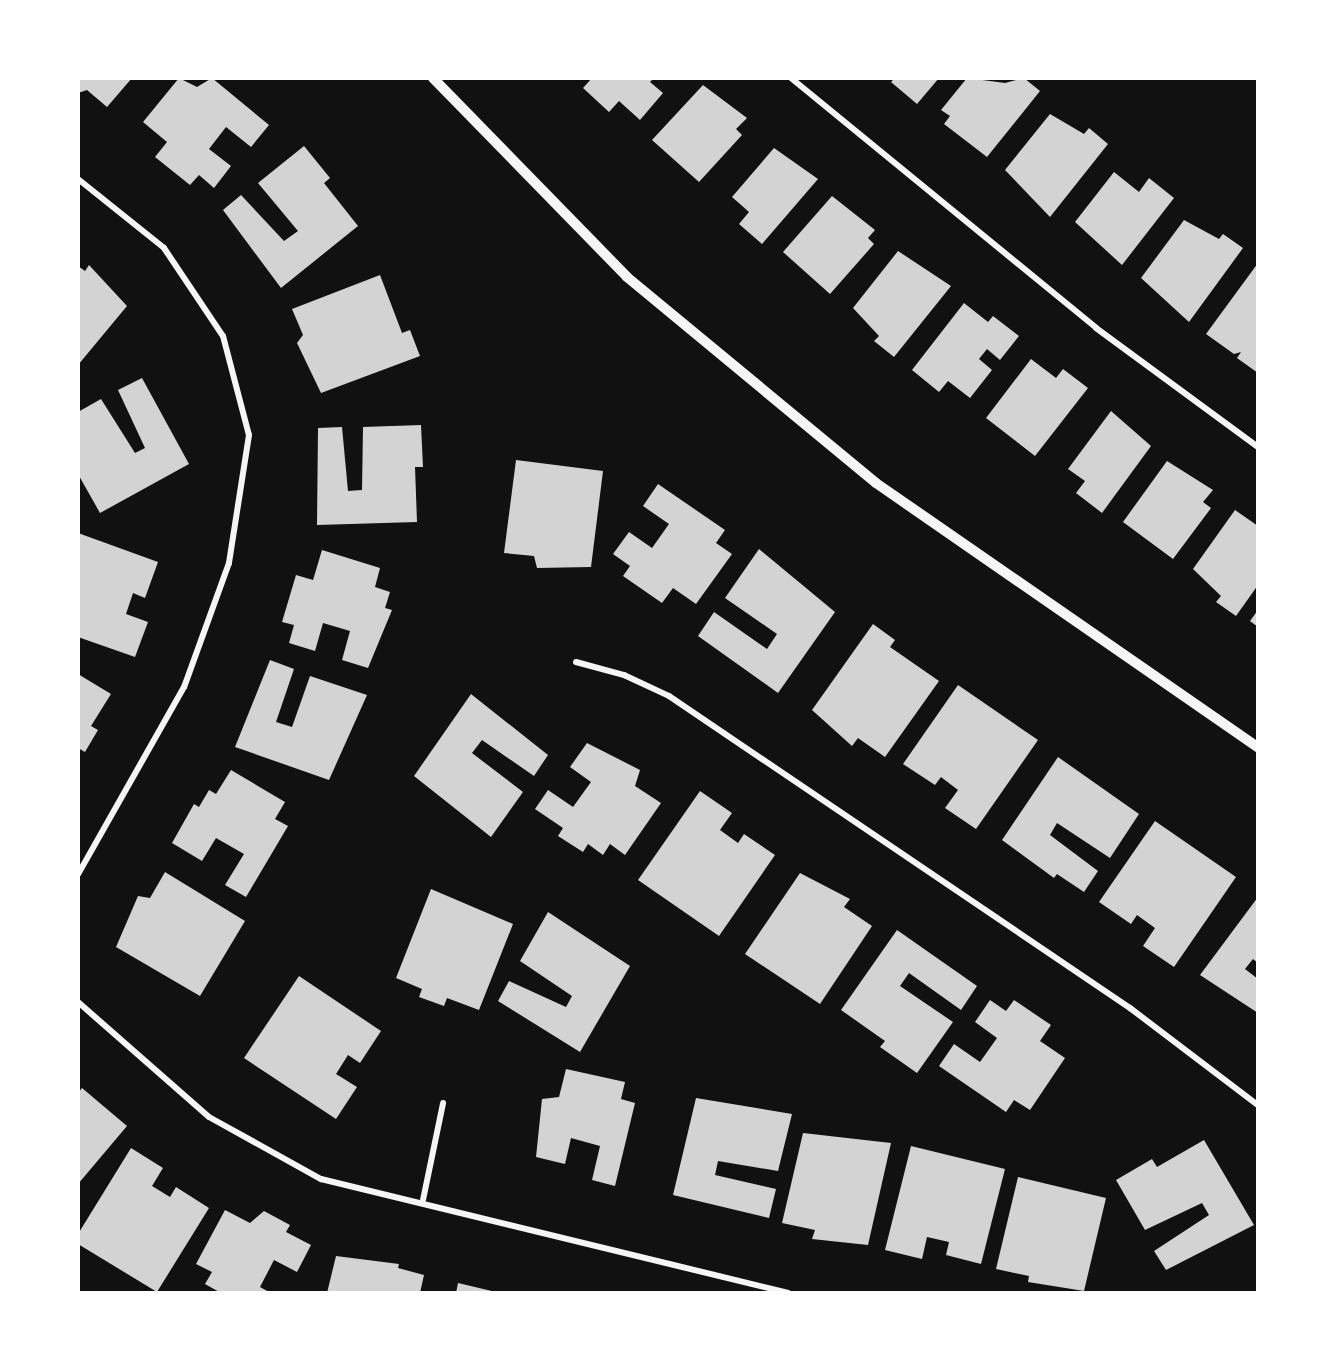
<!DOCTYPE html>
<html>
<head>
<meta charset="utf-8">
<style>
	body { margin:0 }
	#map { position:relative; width:1336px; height:1371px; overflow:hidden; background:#111; font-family:"IBM Plex Serif",serif }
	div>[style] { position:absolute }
	.building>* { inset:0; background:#d3d3d3 }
	.minor>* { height:6px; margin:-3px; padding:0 3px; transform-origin:3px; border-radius:3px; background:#f5f5f5 }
	.tertiary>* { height:10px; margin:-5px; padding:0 5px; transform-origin:5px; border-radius:5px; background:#f5f5f5 }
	span { translate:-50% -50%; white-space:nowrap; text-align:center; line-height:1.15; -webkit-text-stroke:6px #fff; paint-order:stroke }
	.frame { position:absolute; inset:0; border:80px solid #fff; pointer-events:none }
</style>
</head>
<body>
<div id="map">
	<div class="building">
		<i style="clip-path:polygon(78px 78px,132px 78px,107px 107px,87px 90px,78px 93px)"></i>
		<i style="clip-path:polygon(179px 78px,197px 87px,212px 78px,269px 125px,251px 147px,226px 127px,209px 149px,231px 166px,214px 188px,199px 175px,190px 185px,155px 157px,167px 142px,143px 122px)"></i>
		<i style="clip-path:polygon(592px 78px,654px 78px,650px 82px,663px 93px,640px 120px,619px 101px,609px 112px,583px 88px)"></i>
		<i style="clip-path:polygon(895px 78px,939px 78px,917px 104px,891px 82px)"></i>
		<i style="clip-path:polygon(967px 78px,1005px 83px,1024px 78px,1040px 91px,987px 157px,944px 124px,950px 116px,941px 110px)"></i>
		<i style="clip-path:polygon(703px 85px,747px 118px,736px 129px,742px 135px,699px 182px,652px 140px)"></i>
		<i style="clip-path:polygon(1050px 114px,1084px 134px,1089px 128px,1108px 144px,1050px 217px,1005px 170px)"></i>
		<i style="clip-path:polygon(304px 146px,330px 178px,324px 183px,358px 226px,281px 288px,223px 210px,241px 195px,284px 241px,298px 231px,258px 183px)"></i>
		<i style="clip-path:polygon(774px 148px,818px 179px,762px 244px,739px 224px,749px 212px,732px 197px)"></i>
		<i style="clip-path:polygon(1114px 172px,1139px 192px,1149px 178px,1174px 198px,1122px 265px,1075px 222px)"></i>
		<i style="clip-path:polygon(832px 196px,875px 230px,868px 238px,874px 244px,830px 294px,783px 252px)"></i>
		<i style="clip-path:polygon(1184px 220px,1219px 239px,1223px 234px,1243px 248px,1189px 322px,1141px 278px)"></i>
		<i style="clip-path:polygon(898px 251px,951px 286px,894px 357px,874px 341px,879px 336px,853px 308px)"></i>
		<i style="clip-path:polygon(1258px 263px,1258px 373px,1237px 358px,1241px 352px,1234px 354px,1206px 334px)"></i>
		<i style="clip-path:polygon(89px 265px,127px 306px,78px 365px,78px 266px,85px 271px)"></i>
		<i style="clip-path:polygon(380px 275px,402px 333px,410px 330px,420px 356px,321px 393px,297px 343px,303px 335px,292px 309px)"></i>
		<i style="clip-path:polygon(964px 303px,988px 322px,993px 316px,1019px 336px,1000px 360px,987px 349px,979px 359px,992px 370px,970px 398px,948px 381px,939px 392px,912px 370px)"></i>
		<i style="clip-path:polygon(1031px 359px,1056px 378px,1063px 369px,1088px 388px,1035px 456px,986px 418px)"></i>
		<i style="clip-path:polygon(142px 378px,189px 464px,100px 513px,78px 474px,78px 412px,101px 399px,135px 453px,145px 448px,118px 390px)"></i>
		<i style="clip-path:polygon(1111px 411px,1151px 446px,1102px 513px,1076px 493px,1085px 481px,1068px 469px)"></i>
		<i style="clip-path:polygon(421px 425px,423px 467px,415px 467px,417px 522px,317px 525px,318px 428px,342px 427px,348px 491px,362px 490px,363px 427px)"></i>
		<i style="clip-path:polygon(516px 460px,603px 471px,591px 567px,537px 568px,534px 556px,504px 553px)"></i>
		<i style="clip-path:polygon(1167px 461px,1213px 490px,1203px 502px,1211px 508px,1173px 559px,1123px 522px)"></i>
		<i style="clip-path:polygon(658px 484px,725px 530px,716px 543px,732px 554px,696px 604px,673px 588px,662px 603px,623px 576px,630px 566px,613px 554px,629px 532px,652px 548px,669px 524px,643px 506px)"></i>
		<i style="clip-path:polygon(1235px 510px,1258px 526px,1258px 585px,1236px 616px,1216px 602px,1221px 596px,1193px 569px)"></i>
		<i style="clip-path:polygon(78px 533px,158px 562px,145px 598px,133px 593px,126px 614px,148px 622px,135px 657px,78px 637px)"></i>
		<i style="clip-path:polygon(759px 549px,835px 612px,778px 693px,698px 636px,714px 612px,767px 649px,777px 634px,725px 598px)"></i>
		<i style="clip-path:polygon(322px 550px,380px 568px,375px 587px,390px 592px,385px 608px,392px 610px,368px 668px,342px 660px,350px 631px,323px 623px,315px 651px,289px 643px,294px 625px,282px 622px,296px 575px,313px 580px)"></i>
		<i style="clip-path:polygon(1258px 610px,1258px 627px,1250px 621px)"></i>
		<i style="clip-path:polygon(873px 624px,895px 640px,890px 647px,939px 681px,885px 757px,858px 738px,852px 746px,812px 710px)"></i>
		<i style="clip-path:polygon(270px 660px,294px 669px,276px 722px,292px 727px,310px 676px,367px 695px,329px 780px,235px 747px)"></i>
		<i style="clip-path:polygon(78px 674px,111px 694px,91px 726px,98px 730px,85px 752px,78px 748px)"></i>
		<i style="clip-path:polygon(958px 685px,1038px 740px,976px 829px,945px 808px,958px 790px,941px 777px,935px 785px,903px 764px)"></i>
		<i style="clip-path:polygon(471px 694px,548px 755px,534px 776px,482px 740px,472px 753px,523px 792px,491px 837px,414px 776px)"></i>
		<i style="clip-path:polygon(587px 743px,640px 770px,635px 786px,661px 803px,625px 855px,610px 844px,603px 855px,588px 844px,583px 852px,558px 836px,563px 828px,535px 809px,548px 790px,573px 807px,591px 782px,570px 767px)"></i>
		<i style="clip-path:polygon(1058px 757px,1139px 814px,1110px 858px,1057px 823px,1050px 835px,1098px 871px,1084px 892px,1057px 874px,1054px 878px,1002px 840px)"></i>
		<i style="clip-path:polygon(231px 770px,285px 802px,275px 819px,288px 826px,246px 897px,225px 885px,244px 854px,216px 838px,202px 861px,172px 843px,194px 804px,199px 807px,209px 790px,216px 794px)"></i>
		<i style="clip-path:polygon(700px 791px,732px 813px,720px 830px,738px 843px,744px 834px,775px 855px,719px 936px,638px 880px)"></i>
		<i style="clip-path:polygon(1155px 821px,1236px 877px,1174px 967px,1143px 946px,1155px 928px,1137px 915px,1131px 924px,1099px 902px)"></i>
		<i style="clip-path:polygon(165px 872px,245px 921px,200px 996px,116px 947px,138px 896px,150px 898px)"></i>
		<i style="clip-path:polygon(800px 873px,850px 899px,844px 907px,872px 926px,820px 1004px,745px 954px)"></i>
		<i style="clip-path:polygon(431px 889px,513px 924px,479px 1010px,447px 998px,444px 1006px,419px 997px,422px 989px,396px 978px)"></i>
		<i style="clip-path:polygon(1258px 897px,1258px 963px,1253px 959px,1245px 969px,1258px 979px,1258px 1013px,1200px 975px)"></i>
		<i style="clip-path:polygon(548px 912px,630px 966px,580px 1052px,498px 1001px,509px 981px,566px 1007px,572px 996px,520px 961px)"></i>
		<i style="clip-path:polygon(897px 930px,977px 986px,961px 1010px,909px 973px,900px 986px,953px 1022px,917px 1073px,880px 1047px,885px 1041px,841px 1010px)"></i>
		<i style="clip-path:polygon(299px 976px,381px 1031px,360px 1063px,348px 1055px,336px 1074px,357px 1087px,336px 1119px,244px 1058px)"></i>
		<i style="clip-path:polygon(990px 1000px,1006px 1011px,1014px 1000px,1051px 1025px,1040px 1041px,1065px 1058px,1030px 1110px,1014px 1100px,1006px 1112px,939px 1066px,954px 1044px,980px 1062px,997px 1038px,975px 1022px)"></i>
		<i style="clip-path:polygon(566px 1069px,625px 1082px,621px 1099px,635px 1103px,615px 1186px,592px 1180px,600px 1146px,571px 1138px,565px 1164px,536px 1157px,542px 1099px,559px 1097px)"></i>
		<i style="clip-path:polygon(82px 1088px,127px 1126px,78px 1184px,78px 1093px)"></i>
		<i style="clip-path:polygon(696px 1098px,792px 1114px,778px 1171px,718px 1161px,715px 1175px,776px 1189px,769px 1218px,673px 1195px)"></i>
		<i style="clip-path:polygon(803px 1133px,891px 1143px,868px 1245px,812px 1239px,815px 1230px,782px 1223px)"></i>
		<i style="clip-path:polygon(1204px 1140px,1254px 1225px,1166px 1270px,1154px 1251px,1209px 1215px,1202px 1203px,1145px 1230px,1116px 1180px,1152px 1159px,1157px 1167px)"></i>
		<i style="clip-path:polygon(911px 1146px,1005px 1169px,981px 1264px,946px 1255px,949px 1242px,927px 1237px,922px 1259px,885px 1250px)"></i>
		<i style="clip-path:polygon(131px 1148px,163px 1168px,152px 1186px,170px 1197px,176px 1187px,209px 1208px,157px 1292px,78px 1244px,78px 1234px)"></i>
		<i style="clip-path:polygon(1018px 1177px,1106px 1198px,1084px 1291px,1028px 1282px,1029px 1276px,996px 1269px)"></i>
		<i style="clip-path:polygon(225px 1210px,250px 1223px,264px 1211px,290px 1225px,286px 1232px,311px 1245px,297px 1272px,274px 1260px,260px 1287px,271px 1293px,221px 1293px,205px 1284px,212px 1272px,196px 1264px)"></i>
		<i style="clip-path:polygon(336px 1256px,399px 1264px,398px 1268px,424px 1275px,420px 1293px,327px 1293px)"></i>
		<i style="clip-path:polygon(458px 1283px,496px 1292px,495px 1293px,456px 1293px)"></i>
	</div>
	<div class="minor">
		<i style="left:791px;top:78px;width:394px;rotate:39.3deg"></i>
		<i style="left:1096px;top:328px;width:201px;rotate:36.3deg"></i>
		<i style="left:78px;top:179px;width:110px;rotate:38.7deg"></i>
		<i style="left:164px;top:248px;width:106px;rotate:56.2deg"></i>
		<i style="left:223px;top:336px;width:102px;rotate:75.3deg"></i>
		<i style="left:249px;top:435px;width:130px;rotate:98.9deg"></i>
		<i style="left:229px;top:563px;width:132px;rotate:109.9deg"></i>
		<i style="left:184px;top:687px;width:215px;rotate:119.5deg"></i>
		<i style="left:576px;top:662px;width:50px;rotate:15.2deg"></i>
		<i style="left:624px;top:675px;width:50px;rotate:25deg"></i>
		<i style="left:669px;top:696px;width:557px;rotate:34.09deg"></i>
		<i style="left:1130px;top:1008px;width:161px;rotate:37.2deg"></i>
		<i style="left:78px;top:1002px;width:174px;rotate:41.3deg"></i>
		<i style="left:209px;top:1117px;width:128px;rotate:29deg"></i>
		<i style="left:321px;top:1179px;width:481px;rotate:13.7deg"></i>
		<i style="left:423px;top:1200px;width:99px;rotate:-78.3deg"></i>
	</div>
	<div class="tertiary">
		<i style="left:433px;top:78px;width:278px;rotate:45.7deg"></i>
		<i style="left:627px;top:277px;width:323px;rotate:39.6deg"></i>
		<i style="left:876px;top:483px;width:465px;rotate:34.7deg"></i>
	</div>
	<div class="frame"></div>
</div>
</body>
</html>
